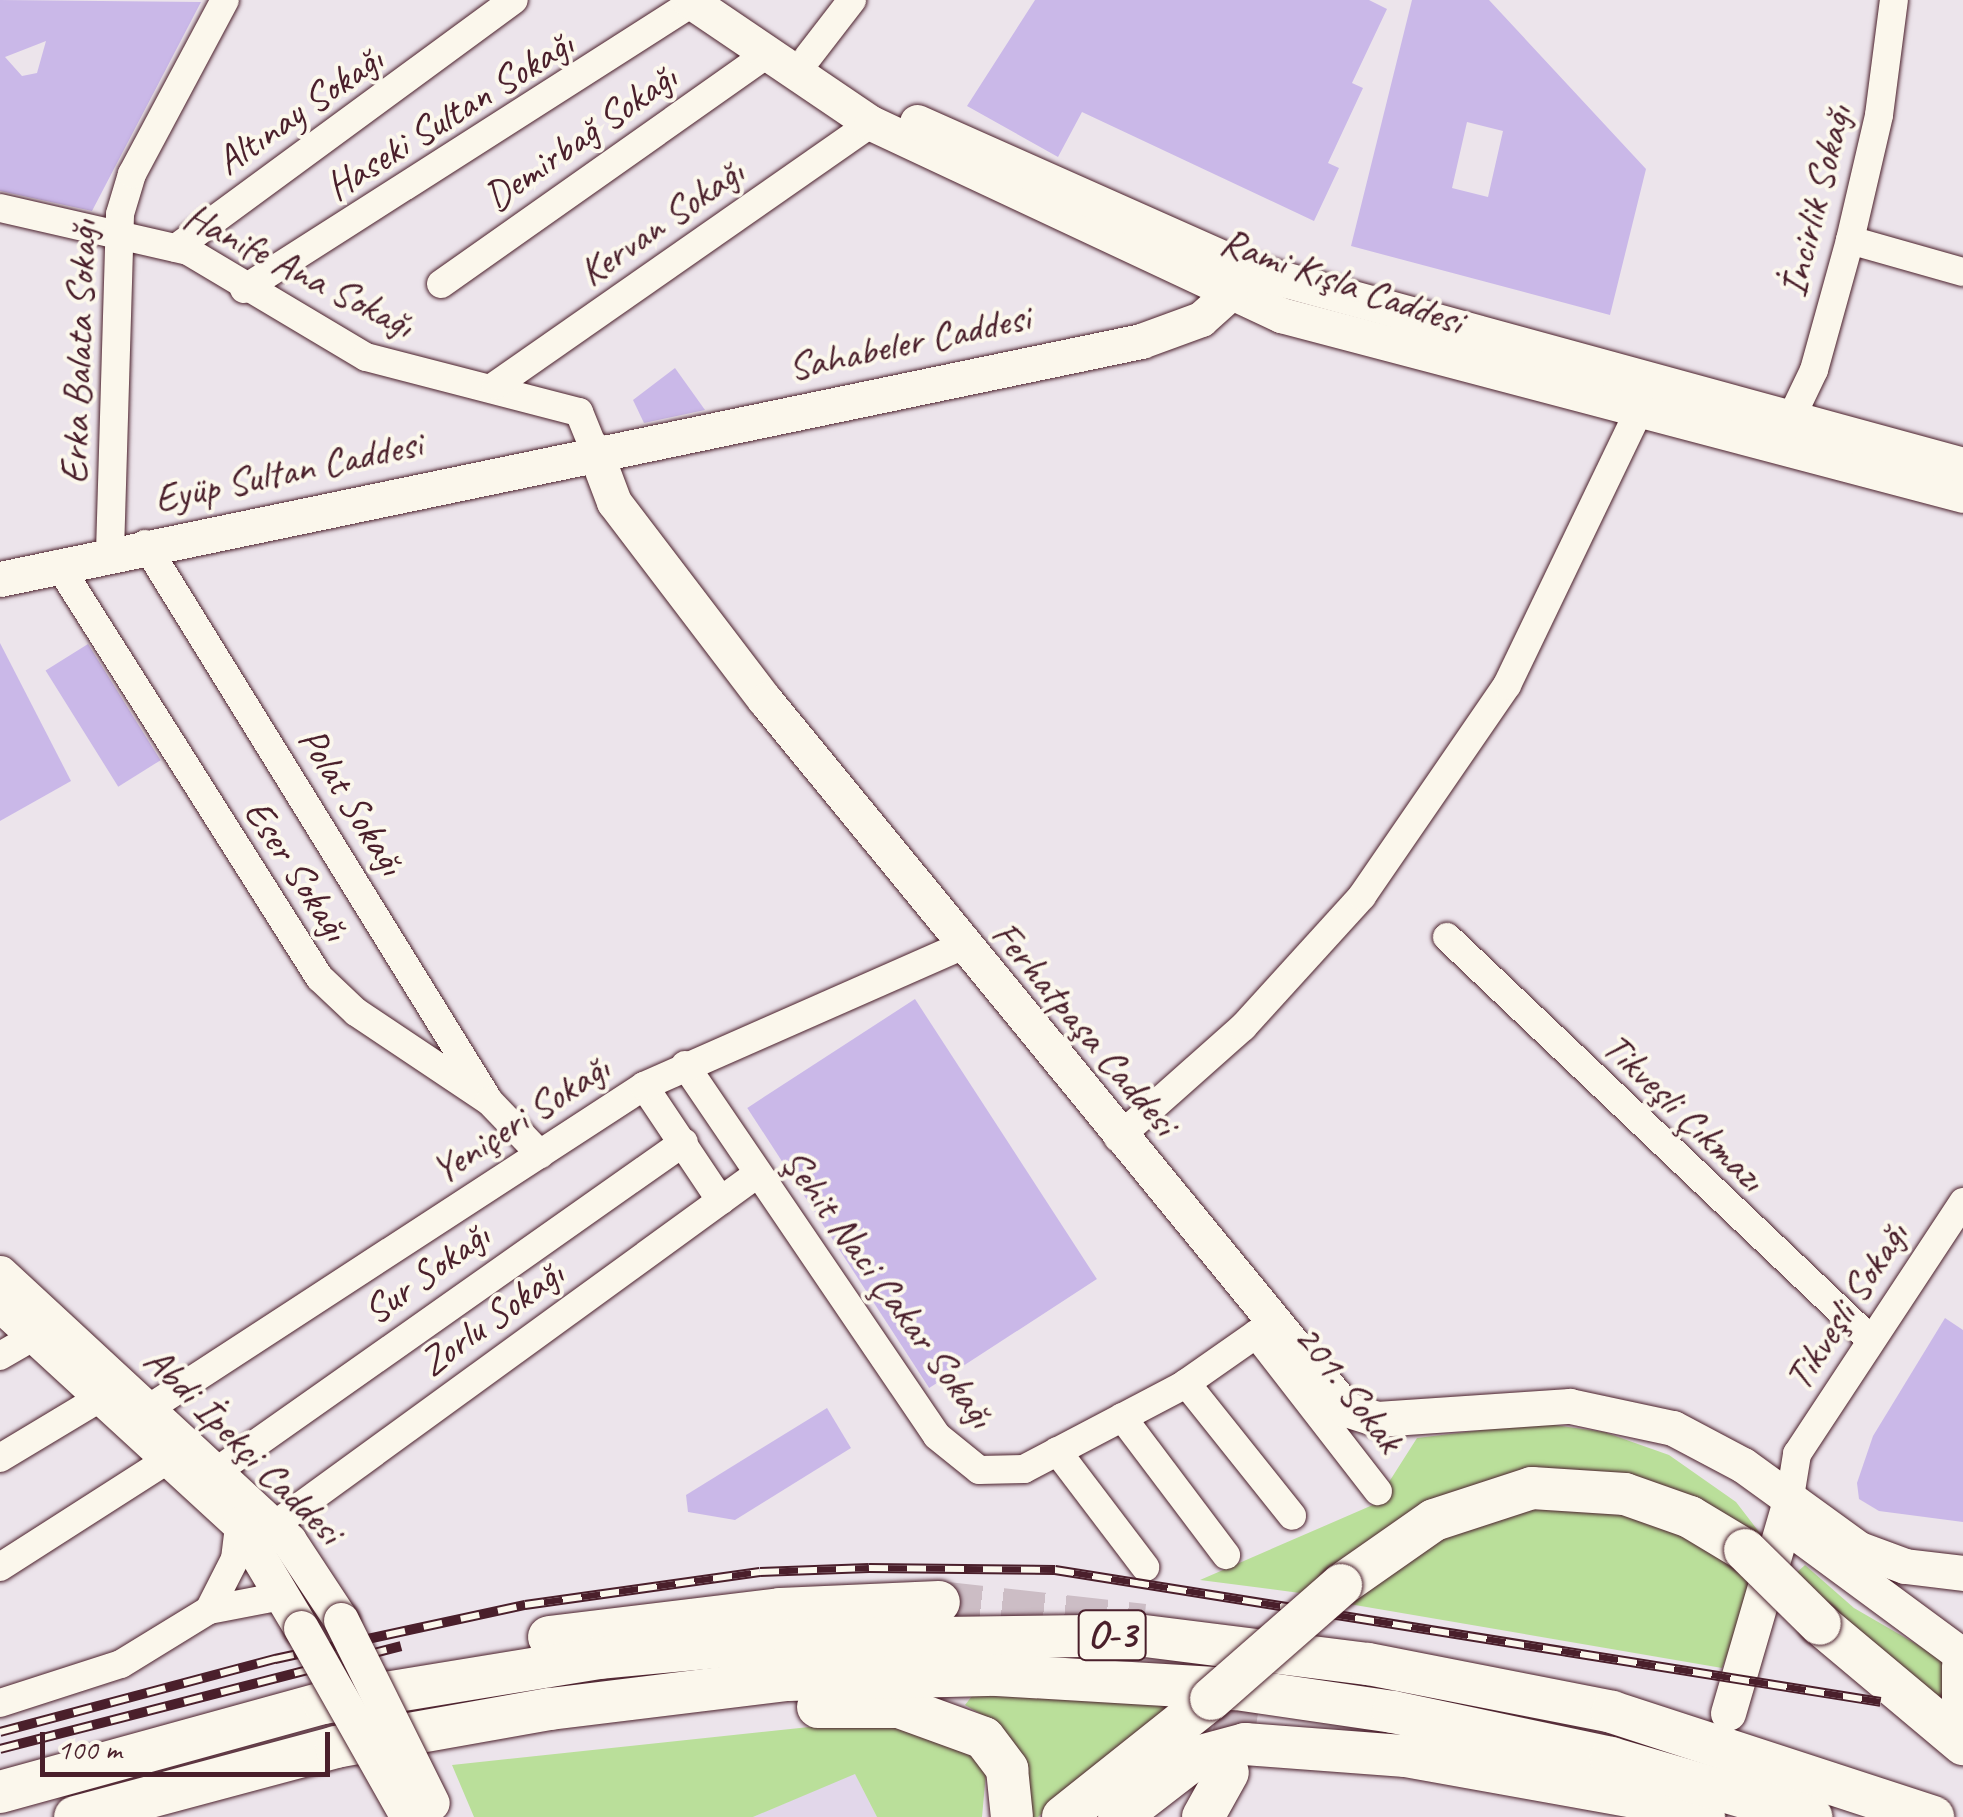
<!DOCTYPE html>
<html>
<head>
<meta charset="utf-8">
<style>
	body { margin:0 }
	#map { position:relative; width:1963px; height:1817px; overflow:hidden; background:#ece4eb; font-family:Caveat,sans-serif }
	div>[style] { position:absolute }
	.built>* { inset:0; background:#e2d7ea }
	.green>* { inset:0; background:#badf9a }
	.building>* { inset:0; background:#cab8e8; transform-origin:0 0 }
	.highway-tunnel>* { height:42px; margin-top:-21px; transform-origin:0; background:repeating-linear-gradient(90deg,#ccbdc5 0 42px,transparent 0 63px) }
	.roads { filter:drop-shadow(0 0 2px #4a1f2b) drop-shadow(0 0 2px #4a1f2b) }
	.minor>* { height:28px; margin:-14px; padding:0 14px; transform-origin:14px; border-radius:14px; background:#fbf7ec }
	.major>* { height:35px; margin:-17.5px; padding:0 17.5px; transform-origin:17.5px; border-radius:17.5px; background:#fbf7ec }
	.highway>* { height:42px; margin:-21px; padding:0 21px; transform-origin:21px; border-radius:21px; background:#fbf7ec }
	.rail>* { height:10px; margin-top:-5px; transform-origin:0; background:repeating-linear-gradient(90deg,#fbf7ec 0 19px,#4a1f2b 0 38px); box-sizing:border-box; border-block:2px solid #4a1f2b }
	.bridges { filter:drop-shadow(0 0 2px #4a1f2b) drop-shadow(0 0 2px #4a1f2b) }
	.major-bridge>* { height:35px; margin:-17.5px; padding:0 17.5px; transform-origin:17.5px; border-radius:17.5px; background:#fbf7ec }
	.highway-bridge>* { height:42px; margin:-21px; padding:0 21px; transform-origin:21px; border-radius:21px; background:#fbf7ec }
	span { translate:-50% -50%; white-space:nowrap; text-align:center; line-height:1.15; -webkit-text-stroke:8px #fbf7ec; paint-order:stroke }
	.shield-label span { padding:2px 8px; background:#fbf7ec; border:2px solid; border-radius:8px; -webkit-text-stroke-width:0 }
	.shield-label { font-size:38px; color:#4a1f2b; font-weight:700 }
	.street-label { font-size:40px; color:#4a1f2b }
	.scale { position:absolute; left:40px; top:1732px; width:290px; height:45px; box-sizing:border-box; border:5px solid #4a1f2b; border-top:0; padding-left:12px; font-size:30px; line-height:35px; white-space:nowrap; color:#4a1f2b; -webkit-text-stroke:8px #fbf7ec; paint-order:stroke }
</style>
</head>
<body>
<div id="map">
	<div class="built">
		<i style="clip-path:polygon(855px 1773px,877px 1817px,753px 1817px)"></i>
	</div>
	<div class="green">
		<i style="clip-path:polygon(1540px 1423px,1604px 1432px,1669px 1455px,1736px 1502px,1766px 1541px,1596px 1475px,1300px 1593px,1200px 1580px,1375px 1504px,1417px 1438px)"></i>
		<i style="clip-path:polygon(1551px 1501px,1681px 1524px,1755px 1584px,1722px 1668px,1349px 1604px,1459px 1525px)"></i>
		<i style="clip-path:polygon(1805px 1565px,1854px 1608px,1949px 1663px,1948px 1706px,1794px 1575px)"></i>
		<i style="clip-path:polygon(972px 1696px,1100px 1697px,1172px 1706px,1038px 1817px,1027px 1817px,1026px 1767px,998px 1724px,965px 1705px)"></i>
		<i style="clip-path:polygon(847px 1723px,930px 1731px,963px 1744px,986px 1773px,982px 1817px,877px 1817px,855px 1774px,753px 1817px,474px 1817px,452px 1765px)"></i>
	</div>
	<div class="building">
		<i style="clip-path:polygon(evenodd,0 0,201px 2px,92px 211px,0 191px,0 0,46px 41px,37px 73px,22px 76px,5px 57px,46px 41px)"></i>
		<i style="clip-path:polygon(1035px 0,1369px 0,1387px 9px,1352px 83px,1363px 88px,1328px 163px,1339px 168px,1314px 221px,1082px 112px,1058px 157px,967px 106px)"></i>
		<i style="clip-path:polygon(evenodd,1412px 0,1489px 0,1646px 169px,1610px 315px,1351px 246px,1412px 0,1467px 122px,1503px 131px,1488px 197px,1452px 188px,1467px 122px)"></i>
		<i style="clip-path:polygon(675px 368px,705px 410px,644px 423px,633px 400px)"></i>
		<i style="clip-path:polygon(0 643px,71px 781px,0 821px)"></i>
		<i style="left:88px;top:644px;width:137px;height:50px;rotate:58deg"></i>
		<i style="left:915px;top:999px;width:334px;height:200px;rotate:57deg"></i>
		<i style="clip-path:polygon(1945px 1318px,1963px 1330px,1963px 1522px,1879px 1511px,1859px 1499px,1857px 1483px,1873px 1436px)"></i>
		<i style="clip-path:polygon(827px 1408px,851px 1448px,735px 1520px,688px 1512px,686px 1495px)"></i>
	</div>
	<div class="highway-tunnel">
		<i style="left:939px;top:1602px;width:206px;rotate:6.4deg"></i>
		<i style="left:1221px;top:1657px;width:51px;rotate:70.5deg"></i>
		<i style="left:1238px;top:1705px;width:68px;rotate:98.5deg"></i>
	</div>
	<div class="roads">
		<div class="minor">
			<i style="left:808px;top:57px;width:72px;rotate:-52.3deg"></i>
			<i style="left:0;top:208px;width:193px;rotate:12.9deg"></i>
			<i style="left:188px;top:251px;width:207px;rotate:30.8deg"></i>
			<i style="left:366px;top:357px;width:220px;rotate:14.5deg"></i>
			<i style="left:579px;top:412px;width:40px;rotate:68deg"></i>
			<i style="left:1850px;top:240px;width:117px;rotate:15.8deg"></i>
			<i style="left:176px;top:248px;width:419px;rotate:-36.3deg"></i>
			<i style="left:441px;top:284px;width:395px;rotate:-35.2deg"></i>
			<i style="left:244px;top:289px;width:532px;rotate:-32.55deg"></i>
			<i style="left:496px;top:385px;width:457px;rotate:-34.9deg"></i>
			<i style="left:1792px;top:416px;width:51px;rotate:-64.4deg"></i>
			<i style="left:1814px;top:370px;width:135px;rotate:-74.5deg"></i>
			<i style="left:1850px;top:240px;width:128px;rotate:-76.9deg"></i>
			<i style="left:1879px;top:115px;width:116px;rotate:-82.6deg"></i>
			<i style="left:145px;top:544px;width:649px;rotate:58.29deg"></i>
			<i style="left:110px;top:552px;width:338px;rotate:-88.3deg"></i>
			<i style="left:120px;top:214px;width:42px;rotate:-73.3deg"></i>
			<i style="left:132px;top:174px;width:197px;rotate:-61.9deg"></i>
			<i style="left:58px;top:564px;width:490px;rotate:57.7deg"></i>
			<i style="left:320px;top:978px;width:50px;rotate:43.4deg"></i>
			<i style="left:356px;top:1012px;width:160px;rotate:33.8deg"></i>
			<i style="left:489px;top:1101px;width:74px;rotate:46.1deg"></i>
			<i style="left:1447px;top:937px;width:584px;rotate:43.54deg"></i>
			<i style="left:685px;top:1065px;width:448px;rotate:55.8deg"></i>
			<i style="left:937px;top:1436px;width:54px;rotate:39deg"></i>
			<i style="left:979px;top:1470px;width:45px;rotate:-1.3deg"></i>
			<i style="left:1024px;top:1469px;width:178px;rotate:-27.7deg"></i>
			<i style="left:1182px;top:1386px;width:113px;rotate:-35deg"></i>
			<i style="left:644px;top:1086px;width:138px;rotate:56.2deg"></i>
			<i style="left:1118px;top:1138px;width:167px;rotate:-41.6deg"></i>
			<i style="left:1243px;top:1027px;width:177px;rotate:-47.7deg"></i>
			<i style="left:1362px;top:896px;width:256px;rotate:-55.5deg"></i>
			<i style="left:1507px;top:685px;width:306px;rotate:-64.3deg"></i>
			<i style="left:1256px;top:1334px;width:199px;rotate:52.2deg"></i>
			<i style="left:0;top:1356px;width:39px;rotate:-30deg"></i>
			<i style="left:1186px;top:1383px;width:170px;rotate:51.4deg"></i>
			<i style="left:148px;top:1409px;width:592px;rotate:-33.07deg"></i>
			<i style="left:644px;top:1086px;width:347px;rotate:-23.8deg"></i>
			<i style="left:1122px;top:1417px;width:173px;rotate:53deg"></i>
			<i style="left:1057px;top:1451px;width:146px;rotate:52.8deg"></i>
			<i style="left:0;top:1458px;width:117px;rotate:-31deg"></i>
			<i style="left:217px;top:1471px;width:571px;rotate:-35.16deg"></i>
			<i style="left:1789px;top:1503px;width:50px;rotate:-80.7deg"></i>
			<i style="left:1797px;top:1454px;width:302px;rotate:-56.6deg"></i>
			<i style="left:273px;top:1526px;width:597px;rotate:-36.01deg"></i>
			<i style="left:0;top:1567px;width:198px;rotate:-32.6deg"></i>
			<i style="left:209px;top:1610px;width:57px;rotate:-63deg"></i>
			<i style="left:235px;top:1559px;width:35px;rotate:-83deg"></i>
			<i style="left:209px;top:1610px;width:74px;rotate:-10.9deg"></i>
			<i style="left:0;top:1703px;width:127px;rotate:-17.9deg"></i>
			<i style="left:121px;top:1664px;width:103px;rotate:-31.5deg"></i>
		</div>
		<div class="major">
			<i style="left:689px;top:0;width:220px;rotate:34.1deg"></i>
			<i style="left:871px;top:123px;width:453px;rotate:25.1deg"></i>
			<i style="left:1281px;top:315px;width:705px;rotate:14.78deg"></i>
			<i style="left:917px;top:122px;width:364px;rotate:24deg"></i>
			<i style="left:1250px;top:270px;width:739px;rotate:15.3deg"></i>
			<i style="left:594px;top:449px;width:57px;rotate:69.3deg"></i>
			<i style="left:614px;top:502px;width:249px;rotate:52.7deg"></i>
			<i style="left:765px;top:700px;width:917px;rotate:50.67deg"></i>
			<i style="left:1346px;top:1409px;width:33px;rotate:18deg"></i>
			<i style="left:1377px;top:1419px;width:193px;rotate:-3.9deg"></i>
			<i style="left:1570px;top:1406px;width:105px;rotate:12.1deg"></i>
			<i style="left:1673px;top:1428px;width:79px;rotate:27.9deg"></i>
			<i style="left:1743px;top:1465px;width:143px;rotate:35.9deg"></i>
			<i style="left:1859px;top:1549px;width:49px;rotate:20.3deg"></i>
			<i style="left:1905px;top:1566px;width:58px;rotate:6.9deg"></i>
			<i style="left:0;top:579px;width:1166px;rotate:-11.78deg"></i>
			<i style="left:1141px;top:341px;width:64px;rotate:-20.1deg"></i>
			<i style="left:1201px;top:319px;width:39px;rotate:-42deg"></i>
			<i style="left:0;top:1273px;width:394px;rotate:42.8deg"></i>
			<i style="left:289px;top:1541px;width:95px;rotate:56.6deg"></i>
			<i style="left:0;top:1304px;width:325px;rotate:42.6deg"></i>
			<i style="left:239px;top:1524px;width:121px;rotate:59.2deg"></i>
			<i style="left:1795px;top:1532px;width:209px;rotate:36.4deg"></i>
			<i style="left:1728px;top:1713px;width:218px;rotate:-73.7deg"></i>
		</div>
		<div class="highway">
			<i style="left:1341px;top:1585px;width:113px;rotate:-35deg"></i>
			<i style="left:1434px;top:1520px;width:103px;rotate:-18.1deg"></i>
			<i style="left:1532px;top:1488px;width:93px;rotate:3.7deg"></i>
			<i style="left:1625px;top:1494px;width:69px;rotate:19.5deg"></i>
			<i style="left:1690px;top:1517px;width:64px;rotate:31deg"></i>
			<i style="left:1820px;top:1624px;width:187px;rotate:40deg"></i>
			<i style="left:549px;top:1637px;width:233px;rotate:-6.9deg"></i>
			<i style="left:780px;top:1609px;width:159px;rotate:-2.5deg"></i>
			<i style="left:1963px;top:1666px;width:42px;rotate:90deg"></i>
			<i style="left:818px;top:1707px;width:81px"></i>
			<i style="left:899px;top:1707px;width:90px;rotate:20deg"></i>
			<i style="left:984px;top:1738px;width:39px;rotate:53deg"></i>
			<i style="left:1007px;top:1769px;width:48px;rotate:84.1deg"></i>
			<i style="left:1616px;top:1791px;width:92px;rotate:16.5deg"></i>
			<i style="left:0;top:1792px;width:336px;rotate:-15.4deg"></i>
			<i style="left:324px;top:1703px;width:278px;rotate:-9.3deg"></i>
			<i style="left:598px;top:1658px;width:196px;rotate:-5.3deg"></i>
			<i style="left:793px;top:1640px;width:344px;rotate:-0.8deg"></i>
			<i style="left:1137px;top:1635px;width:233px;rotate:7.2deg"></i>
			<i style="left:1368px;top:1664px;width:249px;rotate:11.1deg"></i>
			<i style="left:1612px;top:1712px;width:338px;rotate:18.1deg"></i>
			<i style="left:75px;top:1817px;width:270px;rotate:-15deg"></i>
			<i style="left:336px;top:1747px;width:217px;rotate:-10.1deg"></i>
			<i style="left:550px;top:1709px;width:239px;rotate:-7deg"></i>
			<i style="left:787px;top:1680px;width:210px;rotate:-1.4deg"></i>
			<i style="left:997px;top:1675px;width:239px;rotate:3.4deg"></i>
			<i style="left:1236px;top:1689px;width:159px;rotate:8.3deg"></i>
			<i style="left:1393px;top:1712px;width:223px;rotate:11.9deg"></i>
			<i style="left:1611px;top:1758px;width:209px;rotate:16.4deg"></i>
			<i style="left:1063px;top:1817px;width:189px;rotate:-38.6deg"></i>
			<i style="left:1119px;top:1817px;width:98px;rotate:-37.6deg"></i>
			<i style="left:1197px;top:1757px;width:50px;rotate:-15.2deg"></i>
			<i style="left:1245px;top:1744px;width:161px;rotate:4.3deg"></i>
			<i style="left:1406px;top:1756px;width:242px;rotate:10.2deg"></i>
			<i style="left:1203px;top:1817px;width:51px;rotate:-60.9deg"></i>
		</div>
	</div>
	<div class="rail">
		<i style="left:0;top:1732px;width:285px;rotate:-14.9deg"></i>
		<i style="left:275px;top:1659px;width:256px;rotate:-12.2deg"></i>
		<i style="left:525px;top:1605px;width:237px;rotate:-8deg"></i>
		<i style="left:760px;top:1572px;width:109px;rotate:-2.1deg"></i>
		<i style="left:869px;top:1568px;width:186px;rotate:0.6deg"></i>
		<i style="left:1055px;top:1570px;width:836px;rotate:9.08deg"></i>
		<i style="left:0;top:1749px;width:414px;rotate:-14.4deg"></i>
	</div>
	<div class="bridges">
		<div class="major-bridge">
			<i style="left:341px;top:1620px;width:204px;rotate:63.6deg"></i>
			<i style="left:301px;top:1628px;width:217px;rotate:60.5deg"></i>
		</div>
		<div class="highway-bridge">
			<i style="left:1745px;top:1550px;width:105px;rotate:44.6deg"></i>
			<i style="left:1211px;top:1699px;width:173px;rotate:-41.2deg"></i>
		</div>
	</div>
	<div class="shield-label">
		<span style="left:1112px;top:1635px">O-3</span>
	</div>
	<div class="street-label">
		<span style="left:299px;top:110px;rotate:-35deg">Altınay Sokağı</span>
		<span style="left:449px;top:115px;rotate:-32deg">Haseki Sultan Sokağı</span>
		<span style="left:580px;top:137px;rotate:-35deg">Demirbağ Sokağı</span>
		<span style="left:1815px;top:201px;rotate:-76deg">İncirlik Sokağı</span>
		<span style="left:661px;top:222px;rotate:-35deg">Kervan Sokağı</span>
		<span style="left:299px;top:270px;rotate:27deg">Hanife Ana Sokağı</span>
		<span style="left:1342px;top:281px;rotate:19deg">Rami Kışla Caddesi</span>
		<span style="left:909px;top:342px;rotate:-12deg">Sahabeler Caddesi</span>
		<span style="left:78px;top:352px;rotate:-88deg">Erka Balata Sokağı</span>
		<span style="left:288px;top:471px;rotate:-12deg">Eyüp Sultan Caddesi</span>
		<span style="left:352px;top:801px;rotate:58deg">Polat Sokağı</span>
		<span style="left:297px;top:870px;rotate:57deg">Eser Sokağı</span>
		<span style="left:1085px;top:1028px;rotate:50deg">Ferhatpaşa Caddesi</span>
		<span style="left:1684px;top:1112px;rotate:44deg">Tikveşli Çıkmazı</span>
		<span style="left:520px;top:1119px;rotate:-33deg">Yeniçeri Sokağı</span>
		<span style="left:426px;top:1273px;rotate:-36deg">Sur Sokağı</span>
		<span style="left:888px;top:1288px;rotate:54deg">Şehit Naci Çakar Sokağı</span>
		<span style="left:1846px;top:1306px;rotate:-57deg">Tikveşli Sokağı</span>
		<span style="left:491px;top:1318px;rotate:-36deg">Zorlu Sokağı</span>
		<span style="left:1349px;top:1388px;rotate:52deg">201. Sokak</span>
		<span style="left:244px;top:1445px;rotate:45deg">Abdi İpekçi Caddesi</span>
	</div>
	<div class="scale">100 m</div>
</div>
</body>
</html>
